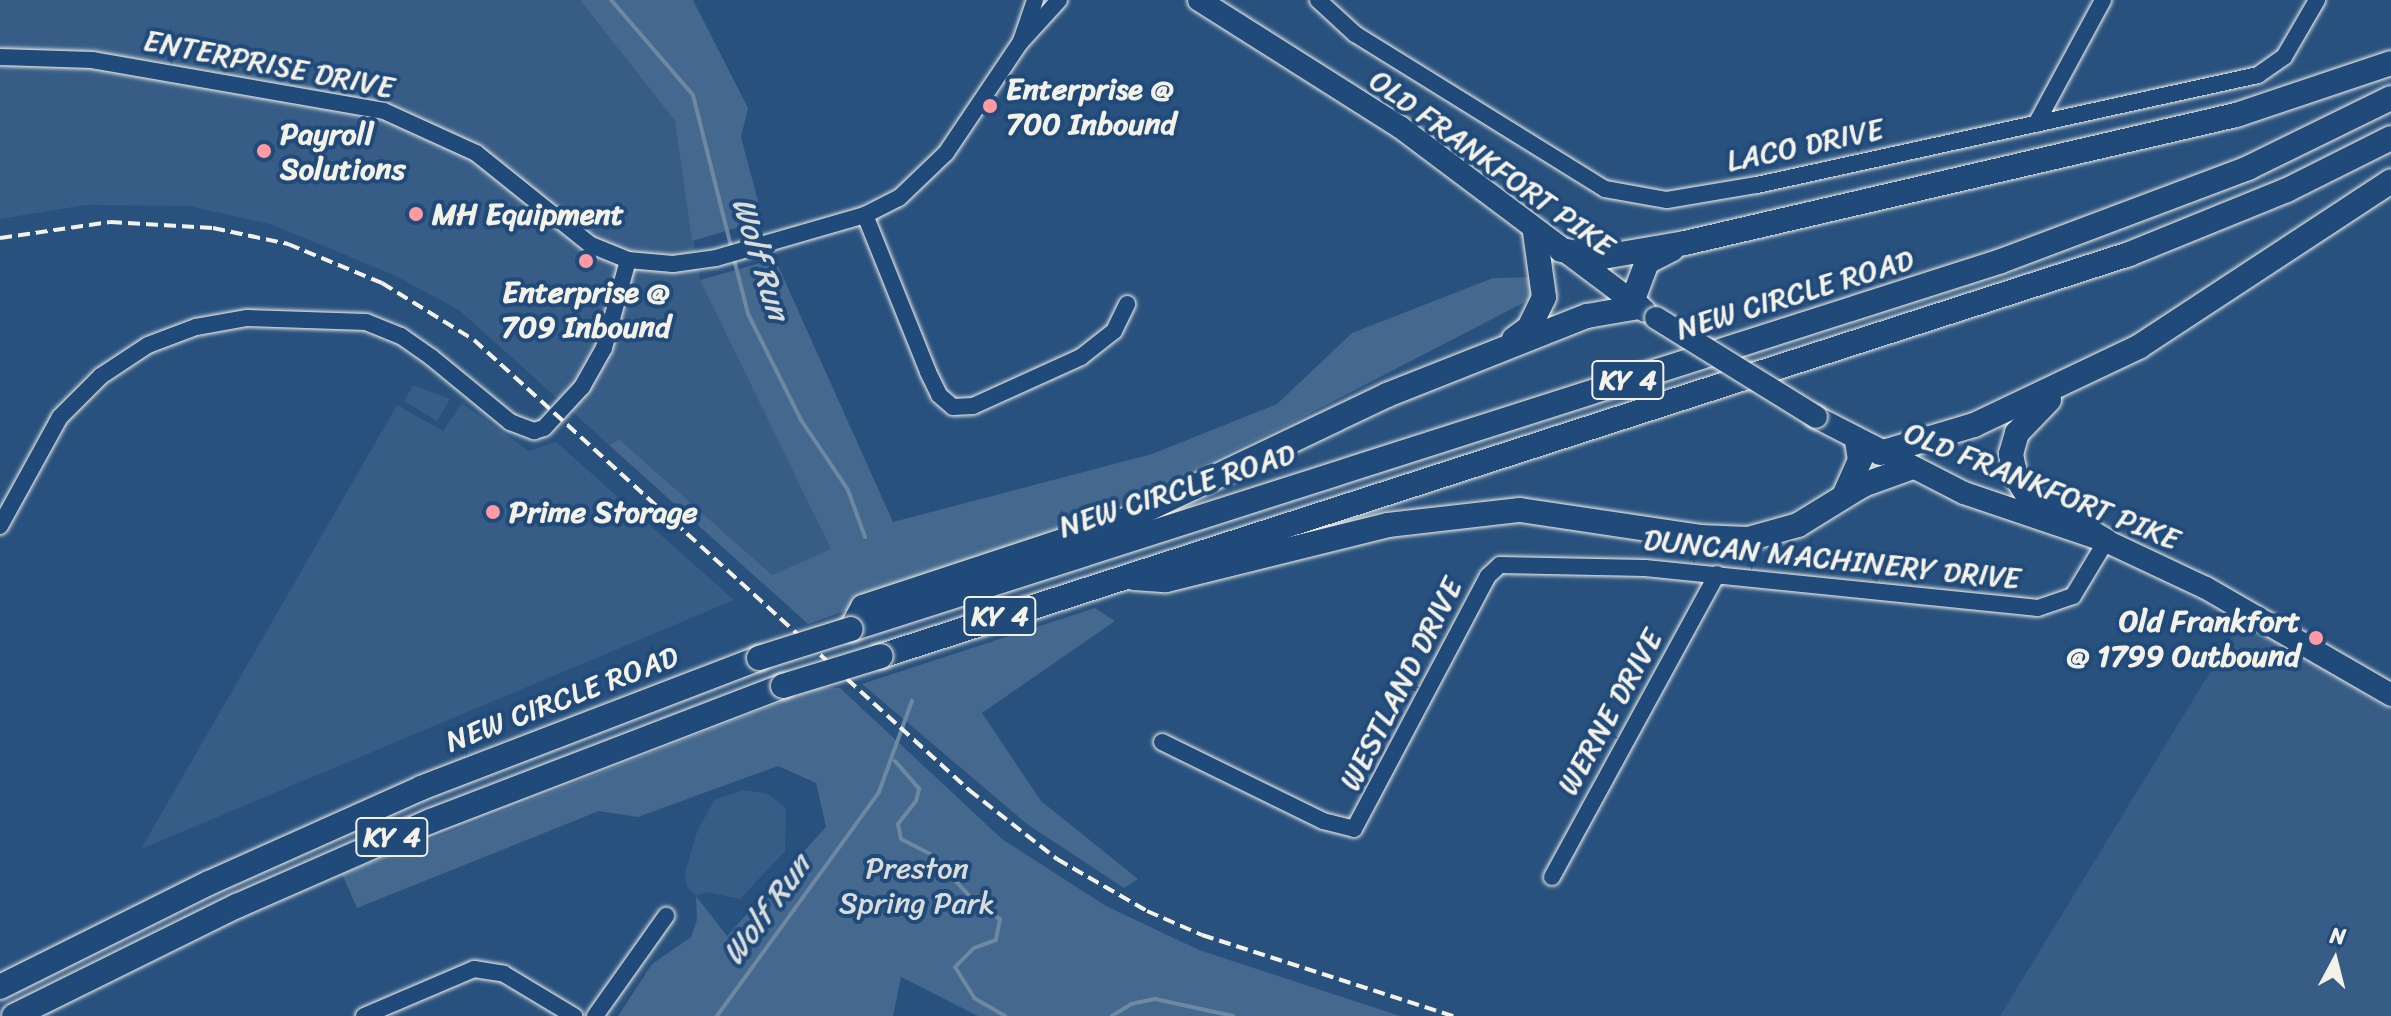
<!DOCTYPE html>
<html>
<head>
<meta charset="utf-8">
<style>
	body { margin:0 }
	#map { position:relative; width:2391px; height:1016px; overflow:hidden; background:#28517e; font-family:Sriracha,sans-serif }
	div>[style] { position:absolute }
	.built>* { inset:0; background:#375d86 }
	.green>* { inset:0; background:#45688e }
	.stream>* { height:4px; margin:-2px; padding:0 2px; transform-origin:2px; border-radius:2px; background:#6e88a2 }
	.roads { filter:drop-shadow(0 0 2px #f4f1e8) drop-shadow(0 0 2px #f4f1e8) }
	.minor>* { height:16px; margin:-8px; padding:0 8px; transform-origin:8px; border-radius:8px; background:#1f4a7a }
	.major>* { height:22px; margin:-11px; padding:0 11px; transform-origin:11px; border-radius:11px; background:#1f4a7a }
	.highway>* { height:24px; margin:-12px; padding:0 12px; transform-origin:12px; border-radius:12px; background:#1f4a7a }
	.rail>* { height:4px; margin-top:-2px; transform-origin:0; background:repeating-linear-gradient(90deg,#f4f1e8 0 12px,transparent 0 18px) }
	.bridges { filter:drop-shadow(0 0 2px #f4f1e8) drop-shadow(0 0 2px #f4f1e8) }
	.major-bridge>* { height:22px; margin:-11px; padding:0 11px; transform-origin:11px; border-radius:11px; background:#1f4a7a }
	.highway-bridge>* { height:24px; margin:-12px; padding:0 12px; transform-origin:12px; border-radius:12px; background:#1f4a7a }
	.dots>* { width:22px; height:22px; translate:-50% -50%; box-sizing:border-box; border:4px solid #1f4a7a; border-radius:50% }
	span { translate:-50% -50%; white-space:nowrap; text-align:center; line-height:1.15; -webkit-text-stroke:8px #1f4a7a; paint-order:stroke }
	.shield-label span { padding:2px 6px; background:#1f4a7a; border:2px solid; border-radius:6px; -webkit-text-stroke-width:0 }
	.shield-label { font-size:28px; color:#f4f1e8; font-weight:700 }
	.street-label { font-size:30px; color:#f4f1e8 }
	.poi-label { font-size:30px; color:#f4f1e8; font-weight:700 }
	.left { translate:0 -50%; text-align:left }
	.right { translate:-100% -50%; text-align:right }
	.park-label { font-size:30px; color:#dadcda }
	.water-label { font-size:32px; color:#d9dcda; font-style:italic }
	.north { position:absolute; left:2295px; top:920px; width:80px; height:80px; -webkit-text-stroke:6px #1f4a7a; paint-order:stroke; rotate:7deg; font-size:22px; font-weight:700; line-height:32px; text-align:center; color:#f4f1e8 }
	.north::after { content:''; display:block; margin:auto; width:28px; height:36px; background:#f4f1e8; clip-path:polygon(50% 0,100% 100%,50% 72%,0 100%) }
</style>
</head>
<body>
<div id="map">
	<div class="built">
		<i style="clip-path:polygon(0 0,580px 0,675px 121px,700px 280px,832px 549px,772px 575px,619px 439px,609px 445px,459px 310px,394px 275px,270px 224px,189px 206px,85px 205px,0 219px)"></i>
		<i style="clip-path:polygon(413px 385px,450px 399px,437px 421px,404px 401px)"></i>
		<i style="clip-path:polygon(462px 403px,529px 451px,556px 442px,734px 600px,141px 849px,397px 405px,443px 431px)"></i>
		<i style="clip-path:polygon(2243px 618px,2391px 711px,2391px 1016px,2000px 1016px)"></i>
		<i style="clip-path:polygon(743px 790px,768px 794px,786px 808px,785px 851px,740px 899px,706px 892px,696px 896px,687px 887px,685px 873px,697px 832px,714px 800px)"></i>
	</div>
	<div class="green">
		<i style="clip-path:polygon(580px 0,693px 0,748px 108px,741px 137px,763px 220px,692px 241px,675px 121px)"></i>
		<i style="clip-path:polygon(775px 259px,893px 522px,1152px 454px,1277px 404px,1352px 333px,1493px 278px,1538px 277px,1529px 300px,1293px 422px,1044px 541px,808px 624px,609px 445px,619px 439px,772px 575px,831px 549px,700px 280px)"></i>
		<i style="clip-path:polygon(1095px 608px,1115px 621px,982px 713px,1041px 801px,1138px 879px,1124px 888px,1027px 824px,862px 684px)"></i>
		<i style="clip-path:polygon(819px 687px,840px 688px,1002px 839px,1106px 906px,1199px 950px,1400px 1016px,978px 1016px,901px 977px,893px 1016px,618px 1016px,652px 964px,691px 937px,697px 920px,696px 896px,727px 936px,826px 827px,816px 783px,778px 766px,638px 817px,599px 811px,357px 908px,342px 874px)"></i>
	</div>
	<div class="stream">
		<i style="left:611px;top:0;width:125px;rotate:49.2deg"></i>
		<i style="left:693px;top:95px;width:160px;rotate:75.9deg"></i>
		<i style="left:734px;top:259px;width:57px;rotate:75.7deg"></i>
		<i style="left:748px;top:314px;width:119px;rotate:63.4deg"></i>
		<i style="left:801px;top:420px;width:84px;rotate:56.1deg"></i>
		<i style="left:848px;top:490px;width:50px;rotate:70.1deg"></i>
		<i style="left:895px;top:761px;width:37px;rotate:49deg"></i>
		<i style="left:919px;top:789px;width:12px;rotate:104deg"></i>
		<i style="left:916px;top:801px;width:29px;rotate:128deg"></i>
		<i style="left:898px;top:824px;width:15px;rotate:79deg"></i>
		<i style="left:901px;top:839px;width:33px;rotate:27deg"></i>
		<i style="left:930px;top:854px;width:74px;rotate:46.6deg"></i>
		<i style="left:981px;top:908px;width:22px;rotate:30deg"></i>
		<i style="left:1000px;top:919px;width:21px;rotate:101deg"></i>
		<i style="left:996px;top:940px;width:23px;rotate:160deg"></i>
		<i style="left:974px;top:948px;width:27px;rotate:135deg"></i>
		<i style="left:955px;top:967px;width:36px;rotate:58deg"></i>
		<i style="left:974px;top:998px;width:36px;rotate:30deg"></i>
		<i style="left:717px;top:1016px;width:276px;rotate:-54.1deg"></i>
		<i style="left:879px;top:792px;width:97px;rotate:-70.1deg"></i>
		<i style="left:1112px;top:1016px;width:22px;rotate:-32deg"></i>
		<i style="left:1131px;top:1004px;width:25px;rotate:-12deg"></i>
		<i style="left:1155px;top:999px;width:80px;rotate:12.3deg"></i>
	</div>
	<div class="roads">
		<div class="minor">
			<i style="left:1318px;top:0;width:50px;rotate:42.6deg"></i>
			<i style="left:1355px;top:34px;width:294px;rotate:31.8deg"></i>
			<i style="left:1605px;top:189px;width:63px;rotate:10.1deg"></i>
			<i style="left:1667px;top:200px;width:91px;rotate:-9.5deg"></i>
			<i style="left:1757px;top:185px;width:513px;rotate:-12.38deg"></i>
			<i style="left:2258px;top:75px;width:32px;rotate:-35deg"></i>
			<i style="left:2284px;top:57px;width:66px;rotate:-59.9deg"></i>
			<i style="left:1021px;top:41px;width:43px;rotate:-71.1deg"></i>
			<i style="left:0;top:57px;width:92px;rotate:1.9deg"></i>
			<i style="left:92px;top:60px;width:296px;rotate:9.9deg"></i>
			<i style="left:384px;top:111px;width:101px;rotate:24.5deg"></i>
			<i style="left:476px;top:153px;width:147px;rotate:38.7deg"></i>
			<i style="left:591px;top:245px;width:40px;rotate:22deg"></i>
			<i style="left:628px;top:260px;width:45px;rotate:5.1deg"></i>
			<i style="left:673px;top:264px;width:43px;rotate:-7.9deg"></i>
			<i style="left:716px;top:258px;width:155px;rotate:-16.1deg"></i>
			<i style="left:865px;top:215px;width:38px;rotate:-27deg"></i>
			<i style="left:899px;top:198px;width:65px;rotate:-43.8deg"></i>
			<i style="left:946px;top:153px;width:133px;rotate:-56.1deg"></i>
			<i style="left:1020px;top:43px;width:58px;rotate:-47.8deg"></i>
			<i style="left:2036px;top:124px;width:141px;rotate:-61.6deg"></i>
			<i style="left:865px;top:215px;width:169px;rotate:68.1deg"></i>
			<i style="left:928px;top:372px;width:25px;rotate:64deg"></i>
			<i style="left:939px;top:395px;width:18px;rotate:41deg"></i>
			<i style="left:953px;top:407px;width:20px;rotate:-3deg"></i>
			<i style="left:973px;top:406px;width:119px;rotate:-24.4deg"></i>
			<i style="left:1081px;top:357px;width:42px;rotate:-38.2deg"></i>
			<i style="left:1114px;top:331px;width:30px;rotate:-64deg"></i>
			<i style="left:0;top:526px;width:124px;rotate:-61.2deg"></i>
			<i style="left:60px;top:417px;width:58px;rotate:-45deg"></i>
			<i style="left:101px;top:376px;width:56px;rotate:-33.4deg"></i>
			<i style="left:148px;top:345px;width:51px;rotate:-20.6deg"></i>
			<i style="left:196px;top:327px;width:52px;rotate:-10deg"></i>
			<i style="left:247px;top:318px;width:119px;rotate:1.9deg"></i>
			<i style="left:366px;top:322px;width:38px;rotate:22deg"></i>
			<i style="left:401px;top:336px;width:37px;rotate:35deg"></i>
			<i style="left:431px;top:357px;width:102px;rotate:39.4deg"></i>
			<i style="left:510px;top:422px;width:26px;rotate:21deg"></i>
			<i style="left:534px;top:431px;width:10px;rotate:-17deg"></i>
			<i style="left:544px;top:428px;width:56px;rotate:-47.2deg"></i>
			<i style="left:582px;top:387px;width:45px;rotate:-60.6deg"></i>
			<i style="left:604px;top:348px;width:91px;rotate:-74.7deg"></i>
			<i style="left:1162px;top:742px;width:179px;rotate:26.1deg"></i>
			<i style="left:1323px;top:821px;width:32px;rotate:14deg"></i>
			<i style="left:1354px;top:829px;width:286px;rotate:-62.1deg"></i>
			<i style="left:1488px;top:576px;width:16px;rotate:-43deg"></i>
			<i style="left:1500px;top:565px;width:145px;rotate:1.2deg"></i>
			<i style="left:1645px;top:568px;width:395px;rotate:5.8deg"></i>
			<i style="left:2038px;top:608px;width:37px;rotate:-19deg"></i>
			<i style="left:2073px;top:596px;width:64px;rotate:-59deg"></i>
			<i style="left:1552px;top:877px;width:345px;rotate:-61.4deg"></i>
			<i style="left:364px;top:1016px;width:120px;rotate:-23.1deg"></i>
			<i style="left:474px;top:969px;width:30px;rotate:9deg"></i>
			<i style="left:504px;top:974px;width:82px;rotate:31deg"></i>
			<i style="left:595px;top:1016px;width:123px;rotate:-54.6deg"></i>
		</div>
		<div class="major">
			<i style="left:1199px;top:0;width:238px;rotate:32.3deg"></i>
			<i style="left:1400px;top:127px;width:306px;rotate:36.9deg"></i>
			<i style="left:1816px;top:417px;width:166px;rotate:27.2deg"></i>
			<i style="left:1964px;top:493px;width:150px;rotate:18.7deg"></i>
			<i style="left:2106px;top:541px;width:110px;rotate:25.2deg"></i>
			<i style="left:2206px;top:588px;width:214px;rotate:30deg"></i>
		</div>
		<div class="highway">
			<i style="left:1561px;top:250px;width:43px;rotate:9.5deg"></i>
			<i style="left:1603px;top:257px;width:83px;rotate:-9.7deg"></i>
			<i style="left:1685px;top:243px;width:566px;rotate:-13.08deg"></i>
			<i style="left:2236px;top:115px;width:163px;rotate:-18.5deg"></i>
			<i style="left:1632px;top:302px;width:43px;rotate:-69.4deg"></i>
			<i style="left:1647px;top:262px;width:28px;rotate:-27deg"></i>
			<i style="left:1514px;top:339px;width:19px;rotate:-36deg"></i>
			<i style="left:1529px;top:328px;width:34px;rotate:-64deg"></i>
			<i style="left:1544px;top:297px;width:66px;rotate:-97.9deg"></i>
			<i style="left:2049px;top:400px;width:46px;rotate:134.1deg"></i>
			<i style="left:2017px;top:433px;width:22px;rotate:106deg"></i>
			<i style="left:2011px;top:454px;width:21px;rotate:79deg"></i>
			<i style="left:2015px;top:475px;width:22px;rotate:58deg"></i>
			<i style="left:2027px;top:494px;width:92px;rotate:30.7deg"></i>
			<i style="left:1880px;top:453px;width:98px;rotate:-16.6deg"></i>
			<i style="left:1974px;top:425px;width:184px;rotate:-25.4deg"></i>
			<i style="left:2140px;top:346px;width:300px;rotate:-33.3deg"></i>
			<i style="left:1844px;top:496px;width:39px;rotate:-66deg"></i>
			<i style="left:1860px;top:460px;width:20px;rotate:-99deg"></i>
			<i style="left:1134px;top:578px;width:32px;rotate:4deg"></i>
			<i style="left:1166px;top:580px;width:229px;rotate:-13.9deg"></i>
			<i style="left:1388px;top:525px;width:133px;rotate:-6.5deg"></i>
			<i style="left:1520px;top:510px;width:182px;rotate:8.5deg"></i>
			<i style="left:1700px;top:537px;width:48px;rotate:2.4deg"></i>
			<i style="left:1748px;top:539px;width:52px;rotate:-15.6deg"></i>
			<i style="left:1798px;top:525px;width:76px;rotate:-31.6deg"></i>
			<i style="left:1863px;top:485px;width:50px;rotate:-19.9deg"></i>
			<i style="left:851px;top:629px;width:1207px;rotate:-17.74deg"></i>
			<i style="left:2001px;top:261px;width:264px;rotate:-20.6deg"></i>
			<i style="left:2248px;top:168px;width:159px;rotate:-26.1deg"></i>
			<i style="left:851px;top:629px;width:25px;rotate:-61deg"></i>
			<i style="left:863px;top:607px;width:274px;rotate:-18.3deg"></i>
			<i style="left:1123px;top:521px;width:293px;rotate:-25.5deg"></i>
			<i style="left:1387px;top:395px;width:215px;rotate:-21.6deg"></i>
			<i style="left:1587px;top:316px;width:53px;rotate:-9.8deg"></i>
			<i style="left:881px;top:656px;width:1311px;rotate:-17.85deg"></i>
			<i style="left:2129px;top:254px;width:170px;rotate:-22.1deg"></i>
			<i style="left:2287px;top:190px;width:116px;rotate:-26.6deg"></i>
			<i style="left:0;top:987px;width:233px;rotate:-26.5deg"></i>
			<i style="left:209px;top:883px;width:232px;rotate:-24.1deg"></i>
			<i style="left:421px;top:788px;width:362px;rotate:-21deg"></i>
			<i style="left:14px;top:1016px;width:249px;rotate:-26.3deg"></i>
			<i style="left:237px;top:906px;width:212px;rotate:-23.7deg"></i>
			<i style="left:431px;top:821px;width:377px;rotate:-21deg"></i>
		</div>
	</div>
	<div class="rail">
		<i style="left:0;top:238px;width:111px;rotate:-8.3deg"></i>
		<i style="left:110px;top:222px;width:103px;rotate:3.3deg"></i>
		<i style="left:213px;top:228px;width:77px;rotate:12deg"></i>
		<i style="left:288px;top:244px;width:102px;rotate:22.5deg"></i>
		<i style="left:382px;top:283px;width:108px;rotate:31.8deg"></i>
		<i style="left:474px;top:340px;width:669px;rotate:42.27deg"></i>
		<i style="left:969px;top:790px;width:112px;rotate:38.1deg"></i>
		<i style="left:1057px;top:859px;width:104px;rotate:30deg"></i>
		<i style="left:1147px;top:911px;width:60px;rotate:23.6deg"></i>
		<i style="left:1202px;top:935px;width:264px;rotate:17.9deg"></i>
	</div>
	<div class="bridges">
		<div class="major-bridge">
			<i style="left:1656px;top:318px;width:188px;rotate:31.7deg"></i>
		</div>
		<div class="highway-bridge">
			<i style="left:759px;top:658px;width:96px;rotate:-17.5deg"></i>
			<i style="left:783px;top:686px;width:102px;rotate:-17deg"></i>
		</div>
	</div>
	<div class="dots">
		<i style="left:990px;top:106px;background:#ff9aa2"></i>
		<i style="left:264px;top:151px;background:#ff9aa2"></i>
		<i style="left:416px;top:214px;background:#ff9aa2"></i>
		<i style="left:586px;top:261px;background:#ff9aa2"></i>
		<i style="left:493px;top:512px;background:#ff9aa2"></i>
		<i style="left:2316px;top:638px;background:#ff9aa2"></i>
	</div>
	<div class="shield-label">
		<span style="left:1628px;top:380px">KY 4</span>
		<span style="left:1000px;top:616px">KY 4</span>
		<span style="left:392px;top:837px">KY 4</span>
	</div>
	<div class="street-label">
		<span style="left:269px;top:64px;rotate:11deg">ENTERPRISE DRIVE</span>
		<span style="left:1805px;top:145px;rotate:-12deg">LACO DRIVE</span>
		<span style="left:1492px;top:163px;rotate:36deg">OLD FRANKFORT PIKE</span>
		<span style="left:1795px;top:294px;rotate:-17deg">NEW CIRCLE ROAD</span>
		<span style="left:2042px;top:486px;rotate:22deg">OLD FRANKFORT PIKE</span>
		<span style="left:1177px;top:490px;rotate:-18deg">NEW CIRCLE ROAD</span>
		<span style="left:1832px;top:559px;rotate:6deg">DUNCAN MACHINERY DRIVE</span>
		<span style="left:1401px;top:684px;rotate:-63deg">WESTLAND DRIVE</span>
		<span style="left:562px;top:699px;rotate:-21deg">NEW CIRCLE ROAD</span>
		<span style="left:1610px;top:712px;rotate:-61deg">WERNE DRIVE</span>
	</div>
	<div class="poi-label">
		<span class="left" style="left:1006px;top:106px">Enterprise @<br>700 Inbound</span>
		<span class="left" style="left:280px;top:151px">Payroll<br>Solutions</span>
		<span class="left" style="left:432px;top:214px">MH Equipment</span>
		<span style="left:586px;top:309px">Enterprise @<br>709 Inbound</span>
		<span class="left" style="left:509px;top:512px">Prime Storage</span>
		<span class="right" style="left:2300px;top:638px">Old Frankfort<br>@ 1799 Outbound</span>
	</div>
	<div class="park-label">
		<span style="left:917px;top:885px">Preston<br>Spring Park</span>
	</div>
	<div class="water-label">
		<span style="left:760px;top:259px;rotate:73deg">Wolf Run</span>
		<span style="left:767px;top:910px;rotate:-54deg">Wolf Run</span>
	</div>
	<div class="north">N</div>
</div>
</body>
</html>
